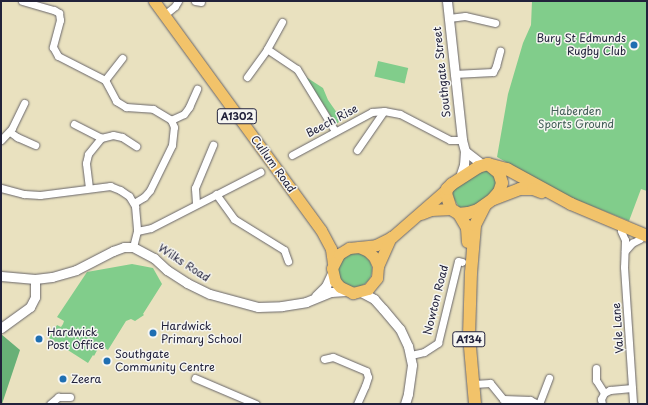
<!DOCTYPE html>
<html>
<head>
<meta charset="utf-8">
<style>
	body { margin:0 }
	#map { position:relative; width:648px; height:405px; overflow:hidden; background:#e9e1bf; font-family:"Playpen Sans",sans-serif }
	div>[style] { position:absolute }
	.green>* { inset:0; background:#81cd8b; transform-origin:0 0 }
	.round { border-radius:50% }
	.forest>* { inset:0; background:#68b077 }
	.roads { filter:drop-shadow(0 0 1px #686569) drop-shadow(0 0 1px #686569) }
	.minor>* { height:7px; margin:-3.5px; padding:0 3.5px; transform-origin:3.5px; border-radius:3.5px; background:#fff }
	.tertiary>* { height:9px; margin:-4.5px; padding:0 4.5px; transform-origin:4.5px; border-radius:4.5px; background:#fff }
	.primary>* { height:11px; margin:-5.5px; padding:0 5.5px; transform-origin:5.5px; border-radius:5.5px; background:#f2c36a }
	.trunk>* { height:12px; margin:-6px; padding:0 6px; transform-origin:6px; border-radius:6px; background:#f2c36a }
	.dots>* { width:11px; height:11px; translate:-50% -50%; box-sizing:border-box; border:2px solid #f6f6f2; border-radius:50% }
	span { translate:-50% -50%; white-space:nowrap; text-align:center; line-height:1.15; -webkit-text-stroke:3px #f6f6f2; paint-order:stroke }
	.shield-label span { padding:1px 3px; background:#f6f6f2; border:1px solid; border-radius:3px; -webkit-text-stroke-width:0 }
	.shield-label { font-size:10px; color:#22223b; font-weight:700 }
	.poi-label { font-size:11px; color:#22223b }
	.right { translate:-100% -50%; text-align:right }
	.left { translate:0 -50%; text-align:left }
	.street-label { font-size:11px; color:#22223b }
	.park-label { font-size:11px; color:#435e57 }
	.frame { position:absolute; inset:0; border:2px solid #22223b; pointer-events:none }
</style>
</head>
<body>
<div id="map">
	<div class="green">
		<i style="clip-path:polygon(532px 1px,647px 1px,647px 191px,641px 189px,629px 221px,567px 196px,497px 157px,508px 94px,523px 43px,531px 25px)"></i>
		<i style="left:378px;top:61px;width:31px;height:16px;rotate:13deg"></i>
		<i style="clip-path:polygon(306px 77px,323px 88px,328px 100px,342px 120px,336px 124px)"></i>
		<i style="clip-path:polygon(489px 170px,499px 182px,486px 199px,470px 208px,459px 207px,454px 199px,452px 191px,475px 172px)"></i>
		<i class="round" style="left:338px;top:253px;width:34px;height:34px"></i>
		<i style="clip-path:polygon(132px 264px,153px 268px,162px 284px,143px 314px,144px 315px,135px 321px,131px 319px,126px 321px,108px 350px,100px 345px,94px 356px,93px 355px,88px 363px,49px 338px,57px 325px,61px 327px,63px 324px,64px 321px,57px 317px,87px 272px)"></i>
	</div>
	<div class="forest">
		<i style="clip-path:polygon(1px 334px,20px 350px,2px 404px,1px 404px)"></i>
	</div>
	<div class="roads">
		<div class="minor">
			<i style="left:22px;top:1px;width:33px;rotate:16deg"></i>
			<i style="left:54px;top:10px;width:6px;rotate:31deg"></i>
			<i style="left:59px;top:13px;width:7px;rotate:82deg"></i>
			<i style="left:60px;top:20px;width:28px;rotate:105deg"></i>
			<i style="left:53px;top:47px;width:10px;rotate:61deg"></i>
			<i style="left:58px;top:56px;width:53px;rotate:27.1deg"></i>
			<i style="left:105px;top:80px;width:24px;rotate:62deg"></i>
			<i style="left:116px;top:101px;width:12px;rotate:31deg"></i>
			<i style="left:126px;top:107px;width:27px;rotate:4deg"></i>
			<i style="left:153px;top:109px;width:21px;rotate:31deg"></i>
			<i style="left:195px;top:1px;width:6px;rotate:9deg"></i>
			<i style="left:164px;top:15px;width:14px;rotate:-39deg"></i>
			<i style="left:175px;top:6px;width:6px;rotate:-59deg"></i>
			<i style="left:449px;top:18px;width:16px;rotate:-7deg"></i>
			<i style="left:465px;top:16px;width:31px;rotate:13deg"></i>
			<i style="left:267px;top:49px;width:36px;rotate:34deg"></i>
			<i style="left:297px;top:69px;width:73px;rotate:58.5deg"></i>
			<i style="left:454px;top:74px;width:39px;rotate:-3deg"></i>
			<i style="left:493px;top:72px;width:7px;rotate:-63deg"></i>
			<i style="left:496px;top:66px;width:16px;rotate:-75deg"></i>
			<i style="left:247px;top:77px;width:34px;rotate:-54deg"></i>
			<i style="left:267px;top:49px;width:31px;rotate:-61deg"></i>
			<i style="left:105px;top:80px;width:28px;rotate:-52deg"></i>
			<i style="left:74px;top:124px;width:30px;rotate:27deg"></i>
			<i style="left:10px;top:132px;width:9px;rotate:36deg"></i>
			<i style="left:17px;top:137px;width:20px;rotate:24deg"></i>
			<i style="left:1px;top:140px;width:16px;rotate:-47deg"></i>
			<i style="left:12px;top:128px;width:28px;rotate:-64deg"></i>
			<i style="left:357px;top:150px;width:47px;rotate:-55.3deg"></i>
			<i style="left:292px;top:155px;width:91px;rotate:-28.3deg"></i>
			<i style="left:372px;top:112px;width:12px;rotate:-5deg"></i>
			<i style="left:384px;top:111px;width:16px;rotate:11deg"></i>
			<i style="left:400px;top:114px;width:56px;rotate:27.5deg"></i>
			<i style="left:450px;top:140px;width:12px"></i>
			<i style="left:1px;top:188px;width:24px;rotate:15deg"></i>
			<i style="left:24px;top:194px;width:16px;rotate:4deg"></i>
			<i style="left:40px;top:195px;width:71px;rotate:-7.3deg"></i>
			<i style="left:110px;top:186px;width:11px;rotate:22deg"></i>
			<i style="left:120px;top:190px;width:11px;rotate:34deg"></i>
			<i style="left:129px;top:196px;width:12px;rotate:59deg"></i>
			<i style="left:135px;top:206px;width:25px;rotate:85deg"></i>
			<i style="left:137px;top:231px;width:16px;rotate:104deg"></i>
			<i style="left:89px;top:188px;width:25px;rotate:-97deg"></i>
			<i style="left:86px;top:163px;width:9px;rotate:-77deg"></i>
			<i style="left:88px;top:154px;width:21px;rotate:-51deg"></i>
			<i style="left:101px;top:138px;width:12px;rotate:-14deg"></i>
			<i style="left:113px;top:135px;width:9px;rotate:13deg"></i>
			<i style="left:122px;top:137px;width:17px;rotate:33deg"></i>
			<i style="left:216px;top:194px;width:31px;rotate:54deg"></i>
			<i style="left:234px;top:219px;width:59px;rotate:31.8deg"></i>
			<i style="left:284px;top:250px;width:12px;rotate:70deg"></i>
			<i style="left:134px;top:203px;width:12px;rotate:-31deg"></i>
			<i style="left:144px;top:197px;width:9px;rotate:-49deg"></i>
			<i style="left:150px;top:190px;width:50px;rotate:-63.9deg"></i>
			<i style="left:172px;top:145px;width:18px;rotate:-84deg"></i>
			<i style="left:174px;top:127px;width:8px;rotate:-113deg"></i>
			<i style="left:171px;top:120px;width:14px;rotate:-25deg"></i>
			<i style="left:184px;top:114px;width:9px;rotate:-54deg"></i>
			<i style="left:189px;top:107px;width:20px;rotate:-66deg"></i>
			<i style="left:196px;top:203px;width:15px;rotate:-94deg"></i>
			<i style="left:195px;top:188px;width:47px;rotate:-67.3deg"></i>
			<i style="left:137px;top:231px;width:14px;rotate:-12deg"></i>
			<i style="left:151px;top:228px;width:123px;rotate:-27.2deg"></i>
			<i style="left:621px;top:231px;width:10px;rotate:66deg"></i>
			<i style="left:625px;top:240px;width:27px;rotate:92deg"></i>
			<i style="left:624px;top:267px;width:136px;rotate:86.2deg"></i>
			<i style="left:625px;top:251px;width:11px;rotate:-49deg"></i>
			<i style="left:632px;top:243px;width:9px;rotate:-27deg"></i>
			<i style="left:411px;top:355px;width:13px;rotate:-13deg"></i>
			<i style="left:424px;top:352px;width:17px;rotate:-33deg"></i>
			<i style="left:438px;top:343px;width:84px;rotate:-76.3deg"></i>
			<i style="left:458px;top:261px;width:4px;rotate:14deg"></i>
			<i style="left:324px;top:359px;width:9px;rotate:-13deg"></i>
			<i style="left:333px;top:357px;width:36px;rotate:23deg"></i>
			<i style="left:366px;top:371px;width:6px;rotate:72deg"></i>
			<i style="left:368px;top:377px;width:9px;rotate:108deg"></i>
			<i style="left:365px;top:386px;width:20px;rotate:114deg"></i>
			<i style="left:596px;top:368px;width:12px;rotate:90deg"></i>
			<i style="left:596px;top:380px;width:15px;rotate:58deg"></i>
			<i style="left:195px;top:378px;width:66px;rotate:23.1deg"></i>
			<i style="left:474px;top:384px;width:16px;rotate:-4deg"></i>
			<i style="left:490px;top:383px;width:21px;rotate:51deg"></i>
			<i style="left:503px;top:399px;width:27px;rotate:2deg"></i>
			<i style="left:530px;top:400px;width:9px;rotate:27deg"></i>
			<i style="left:50px;top:404px;width:11px;rotate:-41deg"></i>
			<i style="left:58px;top:397px;width:12px"></i>
			<i style="left:539px;top:404px;width:28px;rotate:-69deg"></i>
			<i style="left:602px;top:404px;width:5px;rotate:-101deg"></i>
			<i style="left:601px;top:399px;width:7px;rotate:-63deg"></i>
			<i style="left:604px;top:393px;width:7px;rotate:-27deg"></i>
			<i style="left:610px;top:390px;width:22px;rotate:-5deg"></i>
		</div>
		<div class="tertiary">
			<i style="left:447px;top:1px;width:140px;rotate:83.8deg"></i>
			<i style="left:462px;top:140px;width:11px;rotate:75deg"></i>
			<i style="left:465px;top:151px;width:23px;rotate:38deg"></i>
			<i style="left:460px;top:177px;width:13px;rotate:-72deg"></i>
			<i style="left:464px;top:165px;width:14px;rotate:-86deg"></i>
			<i style="left:1px;top:276px;width:34px;rotate:5deg"></i>
			<i style="left:35px;top:279px;width:17px;rotate:-7deg"></i>
			<i style="left:52px;top:277px;width:25px;rotate:-16deg"></i>
			<i style="left:76px;top:270px;width:42px;rotate:-27.2deg"></i>
			<i style="left:113px;top:251px;width:12px;rotate:-20deg"></i>
			<i style="left:124px;top:247px;width:9px"></i>
			<i style="left:133px;top:247px;width:24px;rotate:28deg"></i>
			<i style="left:154px;top:258px;width:18px;rotate:43deg"></i>
			<i style="left:167px;top:270px;width:24px;rotate:33deg"></i>
			<i style="left:187px;top:283px;width:25px;rotate:26deg"></i>
			<i style="left:210px;top:294px;width:50px;rotate:15.2deg"></i>
			<i style="left:258px;top:307px;width:24px;rotate:-2deg"></i>
			<i style="left:282px;top:306px;width:24px;rotate:-9deg"></i>
			<i style="left:306px;top:302px;width:27px;rotate:-22deg"></i>
			<i style="left:331px;top:292px;width:15px;rotate:-4deg"></i>
			<i style="left:361px;top:292px;width:15px;rotate:28deg"></i>
			<i style="left:374px;top:299px;width:13px;rotate:48deg"></i>
			<i style="left:383px;top:309px;width:26px;rotate:50deg"></i>
			<i style="left:400px;top:329px;width:19px;rotate:65deg"></i>
			<i style="left:408px;top:346px;width:19px;rotate:78deg"></i>
			<i style="left:412px;top:365px;width:29px;rotate:98deg"></i>
			<i style="left:408px;top:394px;width:10px;rotate:107deg"></i>
			<i style="left:316px;top:296px;width:14px;rotate:-45deg"></i>
			<i style="left:326px;top:286px;width:14px;rotate:-65deg"></i>
			<i style="left:1px;top:328px;width:36px;rotate:-36deg"></i>
			<i style="left:30px;top:307px;width:11px;rotate:-63deg"></i>
			<i style="left:35px;top:297px;width:18px;rotate:-90deg"></i>
		</div>
		<div class="primary">
			<i style="left:154px;top:1px;width:283px;rotate:53.9deg"></i>
			<i style="left:321px;top:230px;width:21px;rotate:62deg"></i>
			<i style="left:331px;top:249px;width:14px;rotate:82deg"></i>
			<i style="left:421px;top:214px;width:11px;rotate:-22deg"></i>
			<i style="left:431px;top:210px;width:20px;rotate:-3deg"></i>
			<i style="left:359px;top:247px;width:10px;rotate:24deg"></i>
			<i style="left:368px;top:251px;width:8px;rotate:45deg"></i>
			<i style="left:374px;top:257px;width:10px;rotate:66deg"></i>
			<i style="left:378px;top:266px;width:12px;rotate:95deg"></i>
			<i style="left:377px;top:278px;width:14px;rotate:129deg"></i>
			<i style="left:368px;top:289px;width:16px;rotate:165deg"></i>
			<i style="left:353px;top:293px;width:14px;rotate:-155deg"></i>
			<i style="left:340px;top:287px;width:8px;rotate:-130deg"></i>
			<i style="left:335px;top:281px;width:13px;rotate:-103deg"></i>
			<i style="left:332px;top:268px;width:16px;rotate:-63deg"></i>
			<i style="left:339px;top:254px;width:12px;rotate:-31deg"></i>
			<i style="left:349px;top:248px;width:27px;rotate:-6deg"></i>
			<i style="left:376px;top:245px;width:18px;rotate:-27deg"></i>
			<i style="left:392px;top:237px;width:73px;rotate:-41.1deg"></i>
			<i style="left:378px;top:266px;width:32px;rotate:-66deg"></i>
		</div>
		<div class="trunk">
			<i style="left:488px;top:164px;width:14px;rotate:39deg"></i>
			<i style="left:499px;top:173px;width:10px;rotate:73deg"></i>
			<i style="left:502px;top:183px;width:9px;rotate:108deg"></i>
			<i style="left:499px;top:192px;width:9px;rotate:131deg"></i>
			<i style="left:493px;top:199px;width:19px;rotate:144deg"></i>
			<i style="left:478px;top:210px;width:10px;rotate:163deg"></i>
			<i style="left:468px;top:213px;width:9px;rotate:174deg"></i>
			<i style="left:459px;top:214px;width:9px;rotate:-148deg"></i>
			<i style="left:451px;top:209px;width:16px;rotate:-108deg"></i>
			<i style="left:446px;top:194px;width:5px;rotate:-79deg"></i>
			<i style="left:447px;top:189px;width:7px;rotate:-45deg"></i>
			<i style="left:452px;top:184px;width:31px;rotate:-33deg"></i>
			<i style="left:478px;top:167px;width:10px;rotate:-17deg"></i>
			<i style="left:488px;top:164px;width:20px;rotate:15deg"></i>
			<i style="left:507px;top:169px;width:73px;rotate:28.7deg"></i>
			<i style="left:571px;top:204px;width:82px;rotate:22.8deg"></i>
			<i style="left:494px;top:199px;width:28px;rotate:-21deg"></i>
			<i style="left:520px;top:189px;width:13px"></i>
			<i style="left:533px;top:189px;width:9px;rotate:21deg"></i>
			<i style="left:459px;top:214px;width:16px;rotate:60deg"></i>
			<i style="left:467px;top:228px;width:14px;rotate:86deg"></i>
			<i style="left:475px;top:404px;width:68px;rotate:-95deg"></i>
			<i style="left:469px;top:336px;width:63px;rotate:-88.2deg"></i>
			<i style="left:471px;top:273px;width:48px;rotate:-85.2deg"></i>
			<i style="left:475px;top:225px;width:22px;rotate:-63deg"></i>
		</div>
	</div>
	<div class="dots">
		<i style="left:634px;top:45px;background:#1f6fb2"></i>
		<i style="left:153px;top:333px;background:#1f6fb2"></i>
		<i style="left:39px;top:339px;background:#1f6fb2"></i>
		<i style="left:107px;top:361px;background:#1f6fb2"></i>
		<i style="left:63px;top:379px;background:#1f6fb2"></i>
	</div>
	<div class="shield-label">
		<span style="left:237px;top:116px">A1302</span>
		<span style="left:469px;top:339px">A134</span>
	</div>
	<div class="poi-label">
		<span class="right" style="left:626px;top:45px">Bury St Edmunds<br>Rugby Club</span>
		<span class="left" style="left:161px;top:333px">Hardwick<br>Primary School</span>
		<span class="left" style="left:47px;top:339px">Hardwick<br>Post Office</span>
		<span class="left" style="left:115px;top:361px">Southgate<br>Community Centre</span>
		<span class="left" style="left:71px;top:379px">Zeera</span>
	</div>
	<div class="street-label">
		<span style="left:442px;top:72px;rotate:-96deg">Southgate Street</span>
		<span style="left:332px;top:121px;rotate:-28deg">Beech Rise</span>
		<span style="left:273px;top:164px;rotate:54deg">Cullum Road</span>
		<span style="left:184px;top:263px;rotate:33deg">Wilks Road</span>
		<span style="left:436px;top:300px;rotate:-76deg">Nowton Road</span>
		<span style="left:618px;top:328px;rotate:-94deg">Vale Lane</span>
	</div>
	<div class="park-label">
		<span style="left:576px;top:118px">Haberden<br>Sports Ground</span>
	</div>
	<div class="frame"></div>
</div>
</body>
</html>
